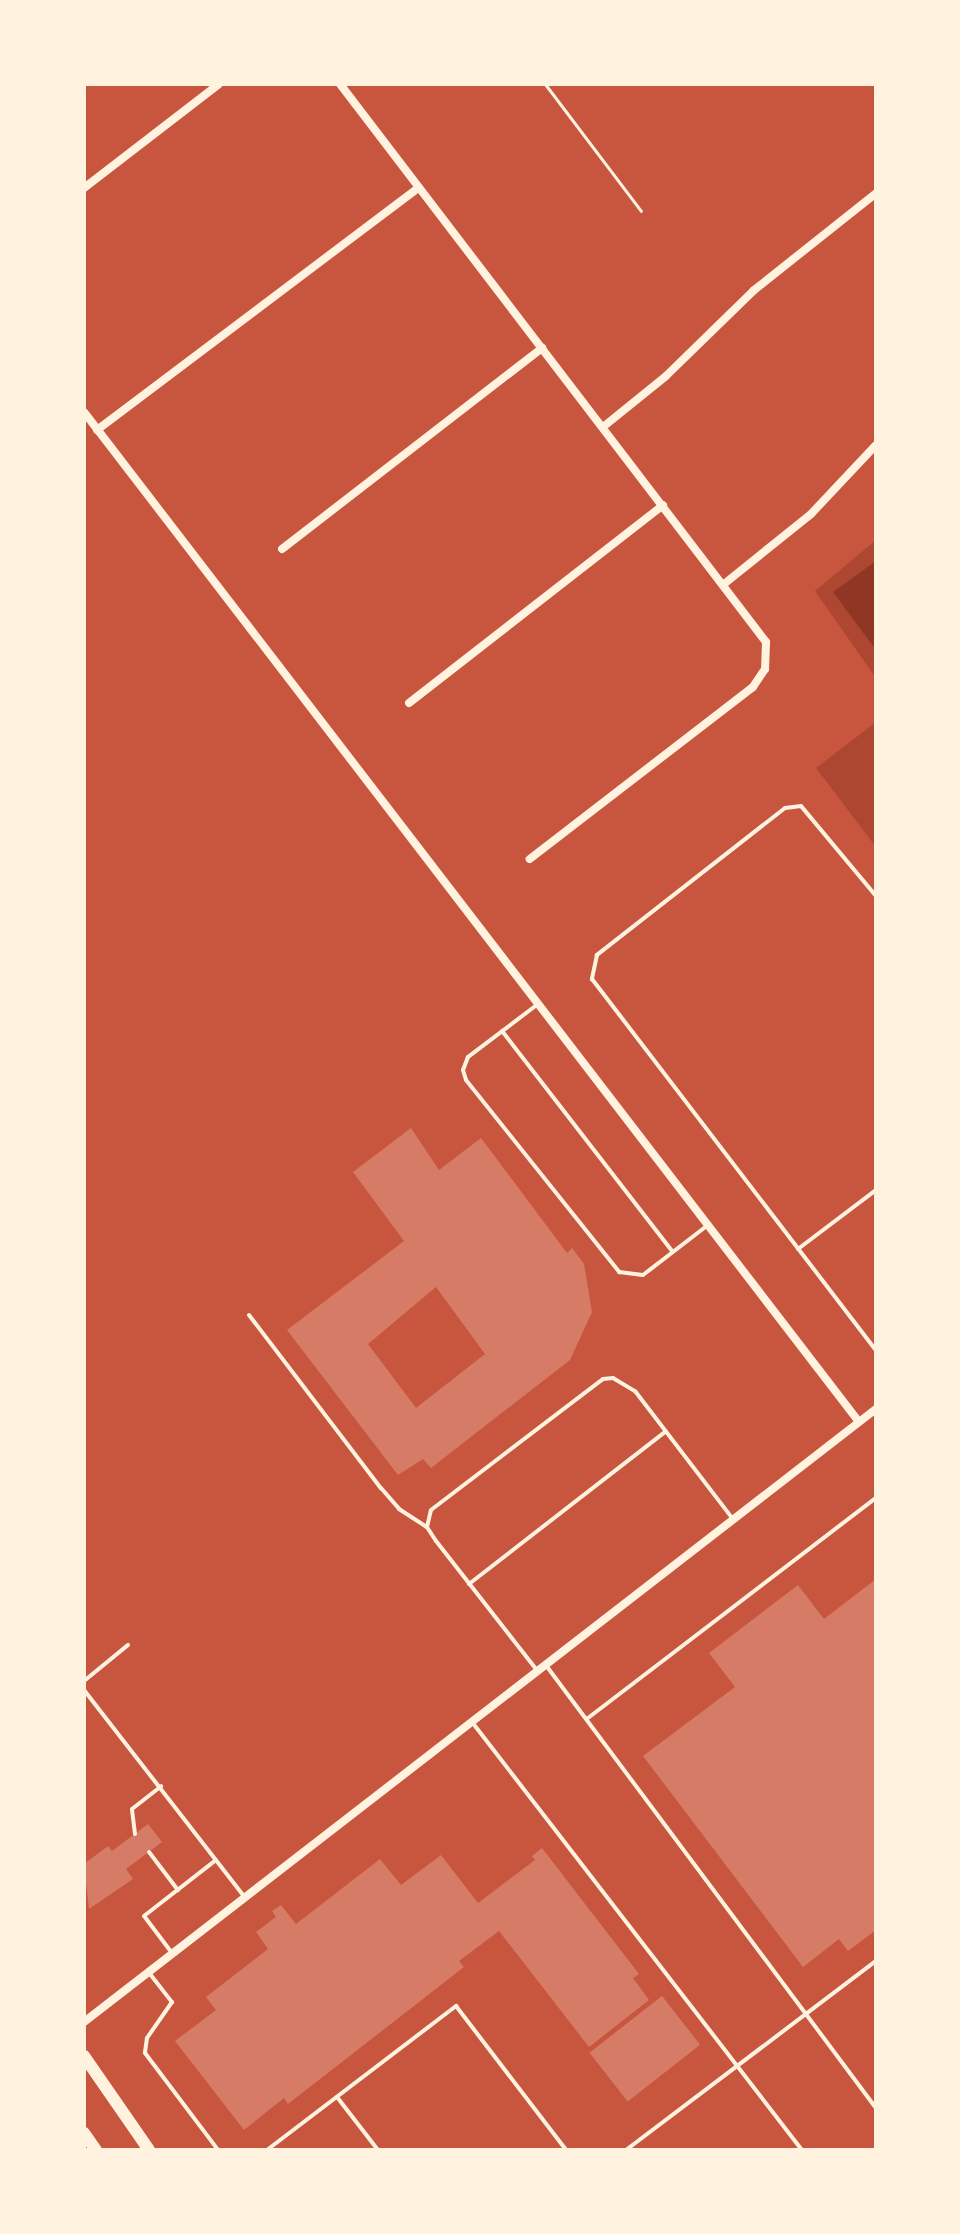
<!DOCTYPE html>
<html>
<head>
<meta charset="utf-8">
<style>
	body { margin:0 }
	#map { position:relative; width:960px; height:2234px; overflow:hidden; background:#c8553d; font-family:"DM Sans",sans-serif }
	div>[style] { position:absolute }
	.green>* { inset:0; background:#ae4732 }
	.water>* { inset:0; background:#8f3625 }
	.building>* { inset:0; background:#d67c66; transform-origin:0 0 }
	.path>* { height:3px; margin:-1.5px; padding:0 1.5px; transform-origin:1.5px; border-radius:1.5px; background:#fff3e0 }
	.service>* { height:4px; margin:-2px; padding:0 2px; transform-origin:2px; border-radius:2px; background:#fff3e0 }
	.minor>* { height:8px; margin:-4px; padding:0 4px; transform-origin:4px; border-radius:4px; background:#fff3e0 }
	.secondary>* { height:12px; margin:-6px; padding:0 6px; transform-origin:6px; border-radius:6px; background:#fff3e0 }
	span { translate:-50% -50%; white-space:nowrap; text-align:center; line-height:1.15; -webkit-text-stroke:6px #fff3e0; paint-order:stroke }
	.frame { position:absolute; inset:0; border:86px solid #fff3e0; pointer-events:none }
</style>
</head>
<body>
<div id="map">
	<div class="green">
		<i style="clip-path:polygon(876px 540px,876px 678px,815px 591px)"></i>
		<i style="clip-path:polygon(876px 722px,876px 847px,816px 768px)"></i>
	</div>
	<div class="water">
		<i style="clip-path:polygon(876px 561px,876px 650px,833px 592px)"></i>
	</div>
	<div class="building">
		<i style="clip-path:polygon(evenodd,411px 1128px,439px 1170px,481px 1138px,567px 1253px,572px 1248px,584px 1264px,592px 1312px,570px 1360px,431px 1468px,423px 1459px,398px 1475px,287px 1330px,404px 1241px,353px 1172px,411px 1128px,436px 1287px,485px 1354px,416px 1408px,368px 1344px,436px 1287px)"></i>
		<i style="clip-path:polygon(876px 1579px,876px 1930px,848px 1951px,839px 1939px,803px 1967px,643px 1756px,735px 1687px,709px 1653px,798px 1585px,824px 1619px)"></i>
		<i style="clip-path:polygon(148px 1824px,162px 1842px,126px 1869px,133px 1879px,89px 1909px,84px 1864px,108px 1846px,112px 1851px)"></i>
		<i style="clip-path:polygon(542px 1848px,639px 1974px,633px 1978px,649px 2000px,589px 2047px,499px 1931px,459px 1961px,464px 1967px,288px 2104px,284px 2098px,244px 2130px,175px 2041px,216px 2010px,206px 1997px,268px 1949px,256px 1932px,276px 1917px,272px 1911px,281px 1905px,296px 1924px,380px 1859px,401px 1885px,441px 1855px,478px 1903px,535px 1860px,532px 1856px)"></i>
		<i style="left:662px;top:1996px;width:62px;height:92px;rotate:52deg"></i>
	</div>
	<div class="path">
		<i style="left:545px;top:84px;width:159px;rotate:52.9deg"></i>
	</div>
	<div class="service">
		<i style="left:876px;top:896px;width:117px;rotate:-129.8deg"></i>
		<i style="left:801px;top:806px;width:16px;rotate:173deg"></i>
		<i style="left:785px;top:808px;width:239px;rotate:142deg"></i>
		<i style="left:597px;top:955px;width:25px;rotate:102deg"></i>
		<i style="left:592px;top:979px;width:468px;rotate:52.6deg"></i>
		<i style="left:538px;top:1004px;width:88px;rotate:142.9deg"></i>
		<i style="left:468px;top:1057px;width:14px;rotate:111deg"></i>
		<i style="left:463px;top:1070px;width:10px;rotate:73deg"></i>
		<i style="left:466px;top:1080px;width:246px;rotate:51.4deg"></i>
		<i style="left:619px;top:1272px;width:24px;rotate:7deg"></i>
		<i style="left:643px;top:1275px;width:82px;rotate:-37.6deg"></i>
		<i style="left:502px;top:1031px;width:279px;rotate:52.3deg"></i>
		<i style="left:798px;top:1249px;width:98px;rotate:-37.1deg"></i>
		<i style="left:249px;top:1315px;width:218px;rotate:52.7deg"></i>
		<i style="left:381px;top:1488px;width:28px;rotate:49deg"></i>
		<i style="left:399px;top:1509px;width:33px;rotate:33deg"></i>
		<i style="left:469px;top:1584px;width:249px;rotate:-37.8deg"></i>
		<i style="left:545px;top:1664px;width:554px;rotate:53.3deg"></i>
		<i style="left:536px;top:1669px;width:162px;rotate:-128deg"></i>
		<i style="left:436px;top:1541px;width:17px;rotate:-123deg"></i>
		<i style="left:427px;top:1527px;width:17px;rotate:-77deg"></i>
		<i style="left:431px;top:1510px;width:216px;rotate:-37.3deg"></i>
		<i style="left:603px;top:1379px;width:10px;rotate:-6deg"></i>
		<i style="left:613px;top:1378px;width:26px;rotate:31deg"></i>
		<i style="left:635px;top:1391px;width:161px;rotate:52.6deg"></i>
		<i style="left:84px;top:1681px;width:57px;rotate:-39.3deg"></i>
		<i style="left:84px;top:1690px;width:261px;rotate:52.2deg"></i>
		<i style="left:588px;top:1718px;width:362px;rotate:-37.4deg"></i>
		<i style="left:472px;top:1722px;width:540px;rotate:52.37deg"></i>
		<i style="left:135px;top:1834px;width:25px;rotate:-97deg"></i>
		<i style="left:132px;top:1809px;width:37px;rotate:-38deg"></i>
		<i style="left:149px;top:1852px;width:48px;rotate:52.7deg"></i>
		<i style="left:172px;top:1953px;width:46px;rotate:-127.1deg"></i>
		<i style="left:144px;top:1916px;width:91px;rotate:-37.9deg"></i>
		<i style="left:150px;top:1974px;width:36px;rotate:52deg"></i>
		<i style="left:172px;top:2002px;width:44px;rotate:124.8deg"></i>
		<i style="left:147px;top:2038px;width:15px;rotate:98deg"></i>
		<i style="left:145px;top:2053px;width:121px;rotate:53deg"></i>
		<i style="left:337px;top:2097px;width:67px;rotate:52.3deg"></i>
		<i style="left:267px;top:2150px;width:238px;rotate:-37.3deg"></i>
		<i style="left:456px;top:2006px;width:181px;rotate:52.6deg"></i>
		<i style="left:626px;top:2150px;width:313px;rotate:-37.1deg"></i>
	</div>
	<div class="minor">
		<i style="left:340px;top:84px;width:702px;rotate:52.64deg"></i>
		<i style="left:766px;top:642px;width:27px;rotate:92deg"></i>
		<i style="left:765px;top:669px;width:22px;rotate:124deg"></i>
		<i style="left:753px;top:687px;width:282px;rotate:142.4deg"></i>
		<i style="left:84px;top:188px;width:170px;rotate:-37.6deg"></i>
		<i style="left:84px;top:412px;width:1273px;rotate:52.5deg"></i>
		<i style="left:603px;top:427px;width:81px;rotate:-39deg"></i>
		<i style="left:666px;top:376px;width:122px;rotate:-44.3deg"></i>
		<i style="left:753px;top:291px;width:157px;rotate:-38.5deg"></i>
		<i style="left:97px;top:430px;width:403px;rotate:-37deg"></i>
		<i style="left:282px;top:549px;width:329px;rotate:-37.7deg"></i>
		<i style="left:724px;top:584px;width:112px;rotate:-38.8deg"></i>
		<i style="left:811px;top:514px;width:95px;rotate:-46.7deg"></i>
		<i style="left:409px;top:703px;width:322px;rotate:-37.9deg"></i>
		<i style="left:84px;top:2022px;width:1002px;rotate:-37.74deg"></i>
	</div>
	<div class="secondary">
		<i style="left:84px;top:2056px;width:114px;rotate:55.3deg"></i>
		<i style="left:84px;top:2133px;width:21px;rotate:55deg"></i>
	</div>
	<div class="frame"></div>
</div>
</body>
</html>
